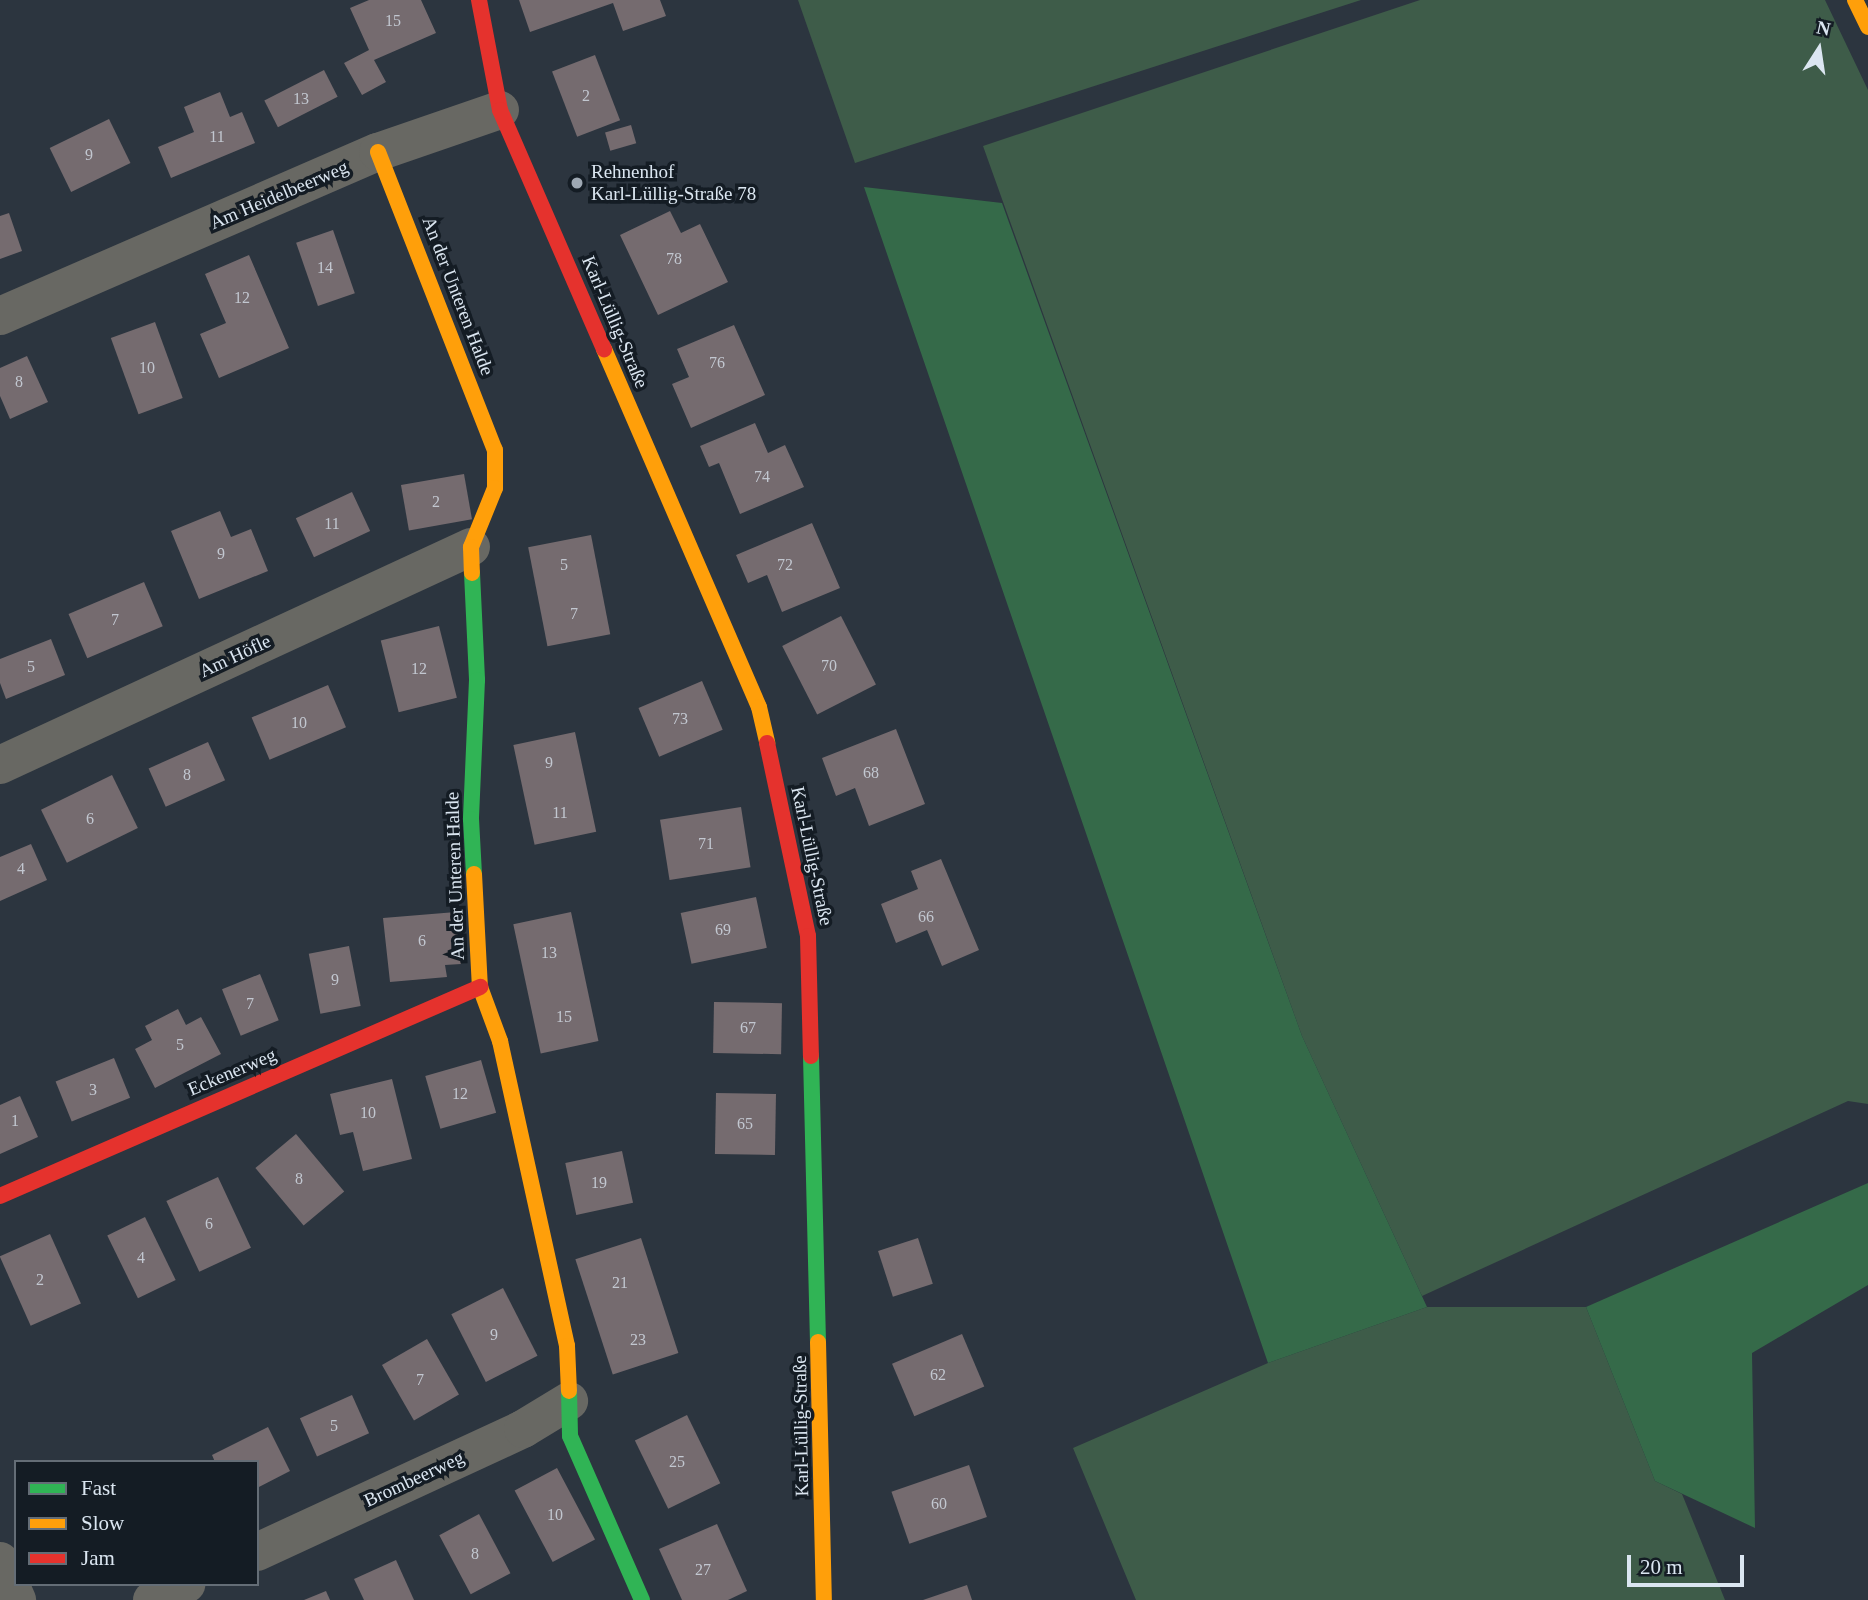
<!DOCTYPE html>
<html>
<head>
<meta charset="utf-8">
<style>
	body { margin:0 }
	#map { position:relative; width:1868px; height:1600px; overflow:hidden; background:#2c353f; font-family:Georgia,serif }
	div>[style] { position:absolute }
	.green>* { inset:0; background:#3e5c49 }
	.forest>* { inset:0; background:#356a49 }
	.building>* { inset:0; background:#756b6f; transform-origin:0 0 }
	.street>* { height:38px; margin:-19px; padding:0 19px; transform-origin:19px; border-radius:19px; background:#686863 }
	.fast>* { height:16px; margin:-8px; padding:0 8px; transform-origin:8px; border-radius:8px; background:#30b455 }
	.slow>* { height:16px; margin:-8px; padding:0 8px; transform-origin:8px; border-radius:8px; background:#ff9f0a }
	.jam>* { height:16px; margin:-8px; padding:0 8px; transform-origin:8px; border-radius:8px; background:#e5322d }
	.dots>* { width:19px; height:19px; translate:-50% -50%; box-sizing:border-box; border:4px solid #141c24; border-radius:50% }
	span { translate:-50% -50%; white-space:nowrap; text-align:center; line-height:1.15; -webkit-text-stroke:7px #141c24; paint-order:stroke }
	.number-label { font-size:16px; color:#c2c7d0 }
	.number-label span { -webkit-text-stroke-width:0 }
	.poi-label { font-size:19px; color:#dbe6f1 }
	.left { translate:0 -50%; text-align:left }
	.street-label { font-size:19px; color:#dbe6f1 }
	.legend { position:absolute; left:14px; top:1460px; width:245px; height:126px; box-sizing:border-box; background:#141c24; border:2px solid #646d76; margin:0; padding:9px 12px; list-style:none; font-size:21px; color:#dbe6f1 }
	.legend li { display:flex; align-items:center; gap:14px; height:35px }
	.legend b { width:35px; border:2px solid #646d76 }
	.north { position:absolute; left:1784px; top:14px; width:70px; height:70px; -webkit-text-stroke:5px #141c24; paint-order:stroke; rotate:12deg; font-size:19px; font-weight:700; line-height:28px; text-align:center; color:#dbe6f1 }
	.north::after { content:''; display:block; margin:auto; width:24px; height:32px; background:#dbe6f1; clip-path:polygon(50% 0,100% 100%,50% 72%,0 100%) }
	.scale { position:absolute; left:1627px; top:1555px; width:117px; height:32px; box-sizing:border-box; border:4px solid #dbe6f1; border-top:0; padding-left:9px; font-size:21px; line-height:24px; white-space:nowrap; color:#dbe6f1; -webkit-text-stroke:5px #141c24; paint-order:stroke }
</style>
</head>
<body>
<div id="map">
	<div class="green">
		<i style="clip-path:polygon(798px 0,1361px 0,855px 163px)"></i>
		<i style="clip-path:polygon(1420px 0,1825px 0,1868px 90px,1868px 1104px,1848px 1101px,1422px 1296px,1302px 1036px,983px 146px)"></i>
		<i style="clip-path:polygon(1427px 1307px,1586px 1307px,1655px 1481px,1682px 1494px,1725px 1600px,1136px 1600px,1073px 1448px,1268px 1363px)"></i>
	</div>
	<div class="forest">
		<i style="clip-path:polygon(864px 187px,1002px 203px,1302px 1036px,1427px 1307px,1268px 1363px)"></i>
		<i style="clip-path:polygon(1868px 1183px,1868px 1285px,1752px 1353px,1755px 1528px,1655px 1481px,1586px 1307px)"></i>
	</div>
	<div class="building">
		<i style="clip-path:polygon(369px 0,421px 0,436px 33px,374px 60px,386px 82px,362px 95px,344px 63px,369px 50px,350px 8px)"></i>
		<i style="clip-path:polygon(519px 0,660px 0,666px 16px,623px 31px,613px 3px,530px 32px)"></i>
		<i style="left:595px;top:55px;width:70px;height:46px;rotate:69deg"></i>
		<i style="left:324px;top:70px;width:30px;height:67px;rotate:63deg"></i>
		<i style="clip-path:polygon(220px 92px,230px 117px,242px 112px,255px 143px,171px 178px,158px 147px,194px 132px,184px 107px)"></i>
		<i style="left:109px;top:119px;width:49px;height:66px;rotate:64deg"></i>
		<i style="left:631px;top:125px;width:19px;height:27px;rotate:74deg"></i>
		<i style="clip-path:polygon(670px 211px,681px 233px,700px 224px,728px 282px,658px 315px,620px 235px)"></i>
		<i style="clip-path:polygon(9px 213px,22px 251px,0 259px,0 216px)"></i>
		<i style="left:333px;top:230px;width:67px;height:39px;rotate:71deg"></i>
		<i style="clip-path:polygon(249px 255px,289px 348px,219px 378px,200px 334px,226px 323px,205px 274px)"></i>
		<i style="left:155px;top:322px;width:81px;height:47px;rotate:70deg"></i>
		<i style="clip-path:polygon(734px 325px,765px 395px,691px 428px,672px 384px,689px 377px,677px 349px)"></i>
		<i style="clip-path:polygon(27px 356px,48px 402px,10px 419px,0 396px,0 368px)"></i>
		<i style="clip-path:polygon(755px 423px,768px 453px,785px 445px,804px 487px,740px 514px,719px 463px,709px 467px,700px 446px)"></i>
		<i style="left:464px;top:474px;width:46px;height:64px;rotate:80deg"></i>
		<i style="left:352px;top:492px;width:43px;height:62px;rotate:65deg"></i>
		<i style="clip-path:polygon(220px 511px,231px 537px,251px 529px,268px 571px,199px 599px,171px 531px)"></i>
		<i style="clip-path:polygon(812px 523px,840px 588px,782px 612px,767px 575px,748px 583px,736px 555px)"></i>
		<i style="left:591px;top:535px;width:101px;height:64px;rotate:79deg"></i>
		<i style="left:144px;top:582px;width:48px;height:82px;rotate:67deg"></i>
		<i style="left:841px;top:616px;width:77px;height:66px;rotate:63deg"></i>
		<i style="left:439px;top:626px;width:74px;height:60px;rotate:76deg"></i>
		<i style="clip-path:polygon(51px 639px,65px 675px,6px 699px,0 683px,0 659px)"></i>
		<i style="left:702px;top:681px;width:53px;height:69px;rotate:67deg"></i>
		<i style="left:328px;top:685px;width:46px;height:83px;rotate:67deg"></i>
		<i style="clip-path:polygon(896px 729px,925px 804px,869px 826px,855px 788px,836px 796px,822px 758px)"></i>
		<i style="left:575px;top:732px;width:102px;height:63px;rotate:78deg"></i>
		<i style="left:208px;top:742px;width:42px;height:65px;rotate:66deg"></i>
		<i style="left:112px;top:775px;width:59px;height:79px;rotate:64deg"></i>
		<i style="left:741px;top:807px;width:61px;height:82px;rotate:81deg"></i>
		<i style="clip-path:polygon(31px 844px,47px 880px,0 901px,0 857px)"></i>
		<i style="clip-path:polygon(941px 859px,979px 950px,942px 966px,927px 930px,896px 943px,881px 904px,918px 889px,911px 871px)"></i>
		<i style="left:756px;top:897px;width:52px;height:77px;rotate:78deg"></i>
		<i style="clip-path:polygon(456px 912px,461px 964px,445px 965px,447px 977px,390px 982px,383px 918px)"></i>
		<i style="left:571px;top:912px;width:132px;height:59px;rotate:78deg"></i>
		<i style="left:349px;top:946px;width:61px;height:41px;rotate:79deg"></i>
		<i style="left:260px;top:974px;width:50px;height:41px;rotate:68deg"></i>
		<i style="left:714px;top:1002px;width:68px;height:51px;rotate:1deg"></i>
		<i style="clip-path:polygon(178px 1009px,186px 1025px,201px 1017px,221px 1054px,155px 1088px,135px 1049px,152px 1040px,145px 1026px)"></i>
		<i style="left:114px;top:1058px;width:43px;height:63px;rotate:68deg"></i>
		<i style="left:481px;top:1060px;width:55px;height:58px;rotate:74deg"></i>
		<i style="clip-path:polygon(392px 1079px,412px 1159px,363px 1171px,353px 1132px,340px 1135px,330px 1094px)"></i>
		<i style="left:716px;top:1093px;width:60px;height:61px;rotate:1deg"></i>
		<i style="clip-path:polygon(20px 1096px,38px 1137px,0 1154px,0 1105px)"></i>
		<i style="left:296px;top:1134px;width:75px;height:53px;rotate:50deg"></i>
		<i style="left:622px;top:1151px;width:53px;height:58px;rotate:78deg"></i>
		<i style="left:218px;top:1177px;width:78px;height:57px;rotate:65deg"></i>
		<i style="left:145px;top:1217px;width:70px;height:42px;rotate:64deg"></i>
		<i style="left:50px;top:1234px;width:76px;height:55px;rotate:66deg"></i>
		<i style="left:641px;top:1238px;width:121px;height:69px;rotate:72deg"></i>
		<i style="left:918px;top:1238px;width:48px;height:42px;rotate:72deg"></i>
		<i style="left:503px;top:1288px;width:76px;height:58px;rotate:63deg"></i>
		<i style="left:962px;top:1334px;width:57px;height:76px;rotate:67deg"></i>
		<i style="left:427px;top:1339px;width:64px;height:52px;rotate:60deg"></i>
		<i style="left:352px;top:1395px;width:42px;height:57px;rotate:66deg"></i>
		<i style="left:687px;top:1415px;width:76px;height:58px;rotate:64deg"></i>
		<i style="clip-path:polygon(268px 1427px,290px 1471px,257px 1488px,257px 1462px,215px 1462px,212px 1455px)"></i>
		<i style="left:969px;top:1465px;width:55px;height:82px;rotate:71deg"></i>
		<i style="left:557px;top:1468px;width:81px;height:48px;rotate:62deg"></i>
		<i style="left:479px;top:1514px;width:67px;height:45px;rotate:62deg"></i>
		<i style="clip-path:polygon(717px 1524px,747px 1591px,728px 1600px,682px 1600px,659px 1549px)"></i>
		<i style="clip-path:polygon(396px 1560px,414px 1600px,364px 1600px,354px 1579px)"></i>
		<i style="clip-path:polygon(967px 1585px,972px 1600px,923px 1600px)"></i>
		<i style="clip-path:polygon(326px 1591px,330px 1600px,304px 1600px)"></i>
	</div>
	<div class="street">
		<i style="left:0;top:316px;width:412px;rotate:-23.5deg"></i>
		<i style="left:378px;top:152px;width:129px;rotate:-19deg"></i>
		<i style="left:0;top:765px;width:519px;rotate:-24.84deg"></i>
		<i style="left:257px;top:1552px;width:293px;rotate:-24.8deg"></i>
		<i style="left:523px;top:1429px;width:54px;rotate:-31.3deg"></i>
		<i style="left:0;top:1561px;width:43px;rotate:66.4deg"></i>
		<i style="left:152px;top:1600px;width:38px;rotate:-25deg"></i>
	</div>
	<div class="fast">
		<i style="left:472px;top:573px;width:107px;rotate:87.3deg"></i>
		<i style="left:477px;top:680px;width:139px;rotate:92.5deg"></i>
		<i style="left:471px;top:819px;width:55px;rotate:86.9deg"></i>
		<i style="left:811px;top:1056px;width:286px;rotate:88.6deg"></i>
		<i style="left:569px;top:1391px;width:45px;rotate:88.7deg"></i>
		<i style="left:570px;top:1436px;width:179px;rotate:66.3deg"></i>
	</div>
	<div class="slow">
		<i style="left:1855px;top:0;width:30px;rotate:64deg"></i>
		<i style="left:378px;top:152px;width:320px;rotate:68.6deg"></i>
		<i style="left:495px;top:450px;width:38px;rotate:90deg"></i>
		<i style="left:495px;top:488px;width:64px;rotate:112.1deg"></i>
		<i style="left:471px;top:547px;width:26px;rotate:88deg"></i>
		<i style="left:604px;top:349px;width:390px;rotate:66.6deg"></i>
		<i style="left:759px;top:707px;width:37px;rotate:77deg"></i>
		<i style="left:474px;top:874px;width:113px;rotate:87deg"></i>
		<i style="left:480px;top:987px;width:58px;rotate:69.7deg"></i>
		<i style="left:500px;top:1041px;width:312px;rotate:77.6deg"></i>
		<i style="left:567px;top:1346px;width:45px;rotate:87.5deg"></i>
		<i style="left:818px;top:1342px;width:258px;rotate:88.7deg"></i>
	</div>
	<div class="jam">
		<i style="left:479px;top:0;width:112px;rotate:79.2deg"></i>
		<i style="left:500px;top:110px;width:261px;rotate:66.5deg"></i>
		<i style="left:767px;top:743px;width:197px;rotate:78deg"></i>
		<i style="left:808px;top:936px;width:120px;rotate:88.6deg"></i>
		<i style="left:0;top:1196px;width:524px;rotate:-23.53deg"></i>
	</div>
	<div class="dots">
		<i style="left:577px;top:183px;background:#9ea8b3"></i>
	</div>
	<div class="number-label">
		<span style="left:393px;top:21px">15</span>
		<span style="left:586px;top:96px">2</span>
		<span style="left:301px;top:99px">13</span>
		<span style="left:217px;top:137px">11</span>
		<span style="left:89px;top:155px">9</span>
		<span style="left:674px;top:259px">78</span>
		<span style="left:325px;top:268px">14</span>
		<span style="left:242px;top:298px">12</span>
		<span style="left:717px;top:363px">76</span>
		<span style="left:147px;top:368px">10</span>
		<span style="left:19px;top:382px">8</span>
		<span style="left:762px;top:477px">74</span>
		<span style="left:436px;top:502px">2</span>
		<span style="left:332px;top:524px">11</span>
		<span style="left:221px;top:554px">9</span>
		<span style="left:564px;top:565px">5</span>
		<span style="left:785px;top:565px">72</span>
		<span style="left:574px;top:614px">7</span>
		<span style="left:115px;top:620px">7</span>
		<span style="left:829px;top:666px">70</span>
		<span style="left:31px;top:667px">5</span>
		<span style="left:419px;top:669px">12</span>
		<span style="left:680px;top:719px">73</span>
		<span style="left:299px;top:723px">10</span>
		<span style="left:549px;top:763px">9</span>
		<span style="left:871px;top:773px">68</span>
		<span style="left:187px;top:775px">8</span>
		<span style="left:560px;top:813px">11</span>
		<span style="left:90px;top:819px">6</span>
		<span style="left:706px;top:844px">71</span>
		<span style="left:21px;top:869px">4</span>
		<span style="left:926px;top:917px">66</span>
		<span style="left:723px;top:930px">69</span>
		<span style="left:422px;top:941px">6</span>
		<span style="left:549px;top:953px">13</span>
		<span style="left:335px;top:980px">9</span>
		<span style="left:250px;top:1004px">7</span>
		<span style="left:564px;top:1017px">15</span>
		<span style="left:748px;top:1028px">67</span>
		<span style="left:180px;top:1045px">5</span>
		<span style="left:93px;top:1090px">3</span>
		<span style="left:460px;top:1094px">12</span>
		<span style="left:368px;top:1113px">10</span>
		<span style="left:15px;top:1121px">1</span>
		<span style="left:745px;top:1124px">65</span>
		<span style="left:299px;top:1179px">8</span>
		<span style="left:599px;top:1183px">19</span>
		<span style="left:209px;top:1224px">6</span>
		<span style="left:141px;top:1258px">4</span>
		<span style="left:40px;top:1280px">2</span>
		<span style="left:620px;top:1283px">21</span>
		<span style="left:494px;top:1335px">9</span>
		<span style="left:638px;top:1340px">23</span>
		<span style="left:938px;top:1375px">62</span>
		<span style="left:420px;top:1380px">7</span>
		<span style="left:334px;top:1426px">5</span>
		<span style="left:677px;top:1462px">25</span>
		<span style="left:939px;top:1504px">60</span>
		<span style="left:555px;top:1515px">10</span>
		<span style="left:475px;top:1554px">8</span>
		<span style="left:703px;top:1570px">27</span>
	</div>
	<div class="poi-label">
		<span class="left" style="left:591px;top:183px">Rehnenhof<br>Karl-Lüllig-Straße 78</span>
	</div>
	<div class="street-label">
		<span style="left:279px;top:195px;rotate:-23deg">Am Heidelbeerweg</span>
		<span style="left:458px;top:296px;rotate:69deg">An der Unteren Halde</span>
		<span style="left:615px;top:322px;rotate:67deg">Karl-Lüllig-Straße</span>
		<span style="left:235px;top:656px;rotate:-25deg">Am Höfle</span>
		<span style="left:812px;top:856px;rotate:78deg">Karl-Lüllig-Straße</span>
		<span style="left:455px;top:876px;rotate:-92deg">An der Unteren Halde</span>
		<span style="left:232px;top:1072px;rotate:-23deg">Eckenerweg</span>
		<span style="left:801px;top:1426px;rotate:-91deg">Karl-Lüllig-Straße</span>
		<span style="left:414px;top:1479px;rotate:-25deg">Brombeerweg</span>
	</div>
	<ul class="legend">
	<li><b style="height:9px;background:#30b455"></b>Fast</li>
	<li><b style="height:9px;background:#ff9f0a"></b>Slow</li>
	<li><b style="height:9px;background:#e5322d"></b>Jam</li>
	</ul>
	<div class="north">N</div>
	<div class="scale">20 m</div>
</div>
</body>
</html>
